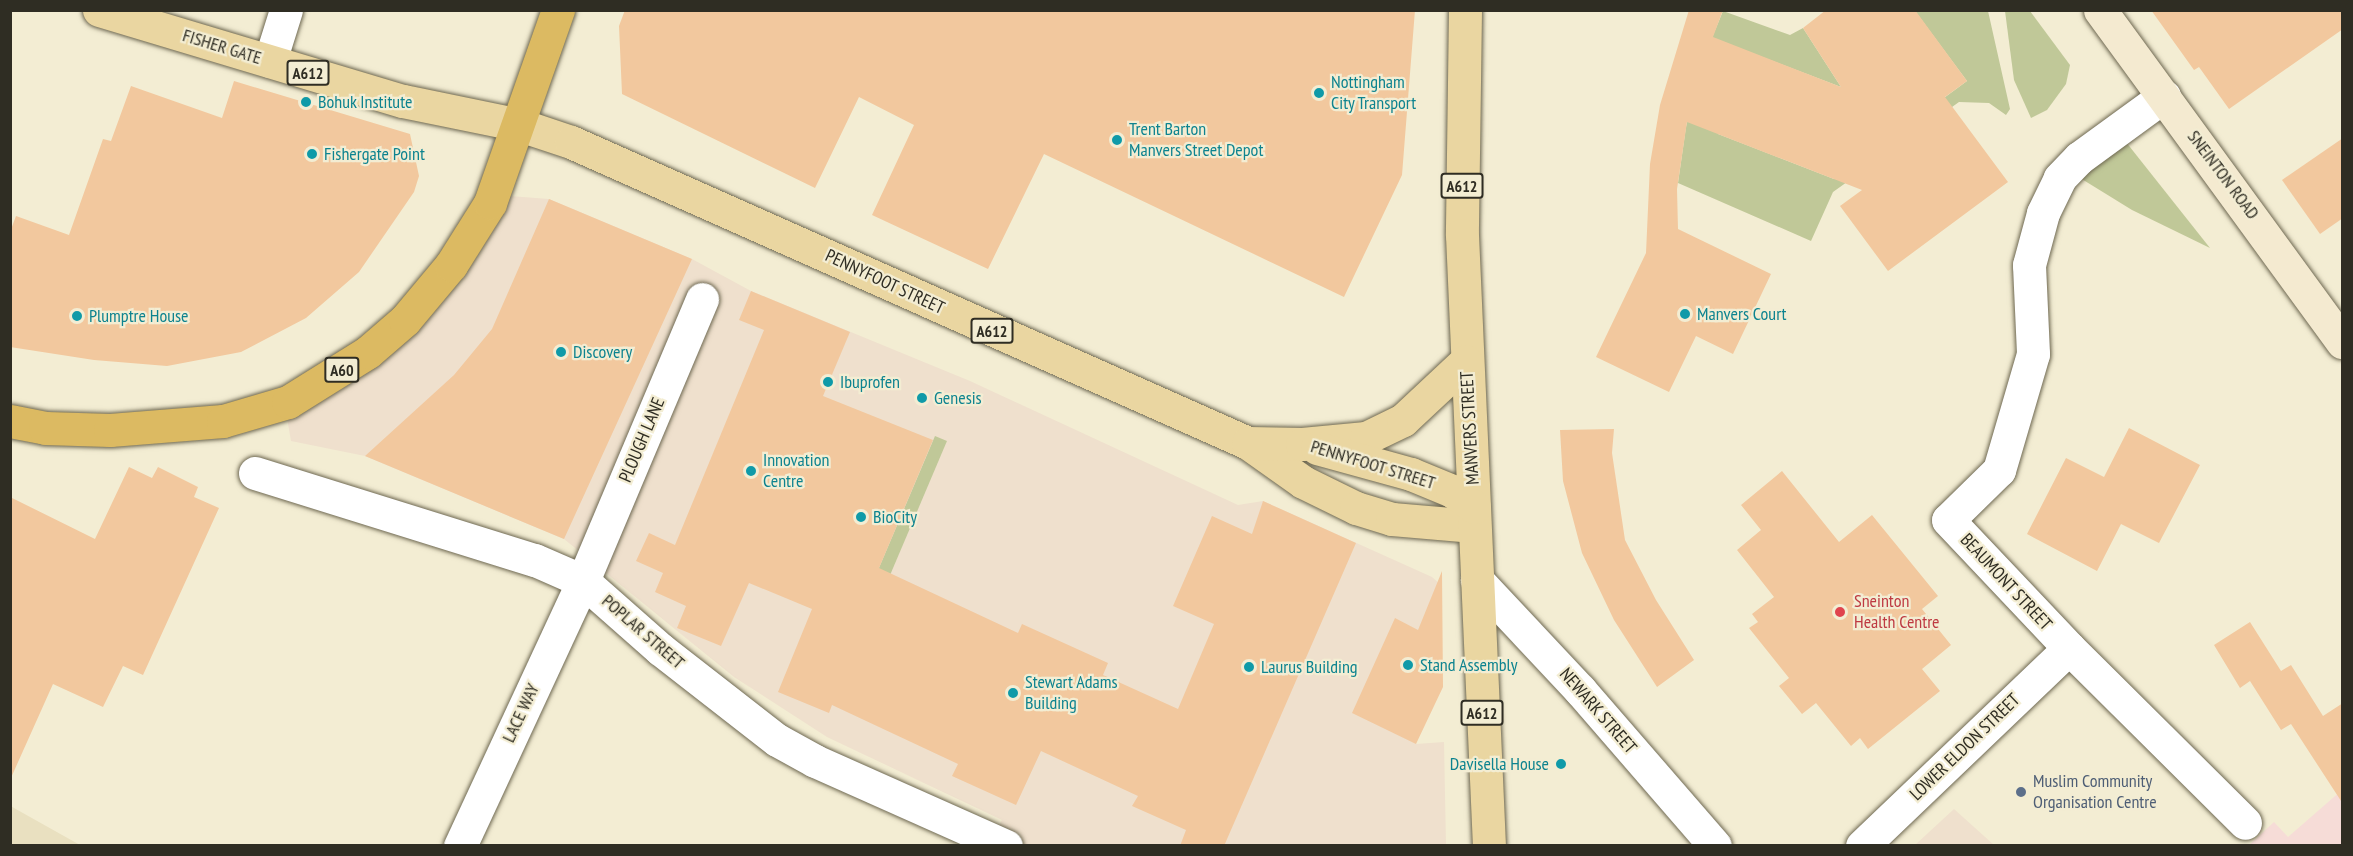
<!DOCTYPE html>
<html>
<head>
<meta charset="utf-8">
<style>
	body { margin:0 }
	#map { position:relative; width:2353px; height:856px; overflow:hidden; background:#f3edd3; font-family:"PT Sans Narrow",sans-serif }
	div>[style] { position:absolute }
	.built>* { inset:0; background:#e9e0c0 }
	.industrial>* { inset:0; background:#efe0cd }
	.education>* { inset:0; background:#f6dcd7 }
	.green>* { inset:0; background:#c0c898; transform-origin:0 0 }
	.building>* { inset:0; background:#f2c89e }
	.roads { filter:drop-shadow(0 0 2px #6e6851) drop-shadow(0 0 2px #6e6851) }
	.street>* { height:33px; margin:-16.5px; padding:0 16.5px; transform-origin:16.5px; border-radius:16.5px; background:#fff }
	.secondary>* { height:33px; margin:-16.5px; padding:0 16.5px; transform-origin:16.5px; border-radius:16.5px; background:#f4ead0 }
	.primary>* { height:33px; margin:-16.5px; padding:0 16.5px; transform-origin:16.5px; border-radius:16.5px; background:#ead6a1 }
	.highway>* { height:33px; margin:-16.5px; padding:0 16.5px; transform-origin:16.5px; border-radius:16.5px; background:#dcba62 }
	.dots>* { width:16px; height:16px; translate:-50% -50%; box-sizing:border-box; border:3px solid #f3edd3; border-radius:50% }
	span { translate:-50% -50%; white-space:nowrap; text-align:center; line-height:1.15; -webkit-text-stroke:4.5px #f3edd3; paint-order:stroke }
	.shield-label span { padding:2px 4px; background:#f3edd3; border:2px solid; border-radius:4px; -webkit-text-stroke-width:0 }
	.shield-label { font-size:16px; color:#2f2d23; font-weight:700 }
	.street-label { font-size:18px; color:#2f2d23 }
	.culture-label { font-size:18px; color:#0d838f }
	.left { translate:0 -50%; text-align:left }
	.right { translate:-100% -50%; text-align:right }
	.health-label { font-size:18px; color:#be3a42 }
	.service-label { font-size:18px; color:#4e5e75 }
	.frame { position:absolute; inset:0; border:12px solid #2f2d23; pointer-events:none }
</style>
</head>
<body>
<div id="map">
	<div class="built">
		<i style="clip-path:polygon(11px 806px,14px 808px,80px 845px,11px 845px)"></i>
	</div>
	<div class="industrial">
		<i style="clip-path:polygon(510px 196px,549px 199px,692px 259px,751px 291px,970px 381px,1238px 505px,1263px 501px,1432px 577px,1441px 585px,1416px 744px,1444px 742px,1446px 845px,989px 845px,1002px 820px,827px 737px,734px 677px,564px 539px,365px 456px,291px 441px,287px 418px,370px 371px,466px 275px)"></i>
		<i style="clip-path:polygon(1954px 809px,1994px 845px,1915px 845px)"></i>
	</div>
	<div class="education">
		<i style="clip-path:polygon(2342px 790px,2342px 845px,2248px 846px,2274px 822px,2288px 837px)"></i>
	</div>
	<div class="green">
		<i style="clip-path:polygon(1723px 11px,1790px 35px,1803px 28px,1841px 87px,1749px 52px,1718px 134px,1834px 179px,1967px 81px,1915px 11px,1988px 11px,2010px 109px,2006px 115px,1989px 103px,1959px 102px,1833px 192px,1811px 241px,1678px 183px,1686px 127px,1702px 62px)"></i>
		<i style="clip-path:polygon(2005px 11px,2030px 11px,2070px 65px,2066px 84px,2047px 110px,2031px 118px,2014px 80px)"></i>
		<i style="clip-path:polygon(2122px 137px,2210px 248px,2132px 210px,2072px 173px)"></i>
		<i style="left:935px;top:436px;width:13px;height:154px;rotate:23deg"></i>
	</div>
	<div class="building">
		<i style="clip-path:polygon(625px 10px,1415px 10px,1402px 175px,1344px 297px,1044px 154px,988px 269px,872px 215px,914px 125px,859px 97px,815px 188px,622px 94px,619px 26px)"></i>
		<i style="clip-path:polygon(1689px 10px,1723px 10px,1713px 37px,1841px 87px,1803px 28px,1826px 10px,1915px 10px,1967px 81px,1945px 97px,2008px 182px,1888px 271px,1840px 206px,1862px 190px,1687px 122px,1677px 189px,1678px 229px,1771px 274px,1733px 354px,1696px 336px,1669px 392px,1596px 357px,1646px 253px,1650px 164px,1660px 105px)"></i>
		<i style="clip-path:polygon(2151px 10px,2343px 10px,2343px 29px,2229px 109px,2199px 67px,2194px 70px)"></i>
		<i style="clip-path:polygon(234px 81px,410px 134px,419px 176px,414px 192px,359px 272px,306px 318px,241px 352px,167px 366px,94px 360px,10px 347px,10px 232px,16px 216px,69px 235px,103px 139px,111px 141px,131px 86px,222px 118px)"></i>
		<i style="clip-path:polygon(2343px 138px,2343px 218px,2320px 234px,2282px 180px)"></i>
		<i style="clip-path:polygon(549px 199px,692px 259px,564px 539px,365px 456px,454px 375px,492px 329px)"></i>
		<i style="clip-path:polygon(751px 291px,850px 332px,823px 396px,933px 440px,879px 568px,1018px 633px,1022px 624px,1108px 663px,1103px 675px,1178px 709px,1214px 624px,1173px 606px,1212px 516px,1252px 534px,1263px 501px,1356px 543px,1224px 846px,1180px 846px,1186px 830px,1132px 806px,1138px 796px,1041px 751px,1016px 805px,952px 776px,958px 764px,832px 705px,829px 713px,778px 692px,812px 609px,749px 583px,721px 646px,677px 628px,686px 606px,655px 592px,663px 573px,636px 561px,649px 533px,675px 545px,764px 330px,739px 320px)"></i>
		<i style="clip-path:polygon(2129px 428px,2200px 465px,2159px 543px,2121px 524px,2097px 571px,2027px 534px,2066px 458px,2104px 477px)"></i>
		<i style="clip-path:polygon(1614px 429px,1612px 453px,1625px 540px,1656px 600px,1694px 660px,1657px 687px,1614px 620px,1582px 553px,1563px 481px,1560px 430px)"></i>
		<i style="clip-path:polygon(129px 467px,152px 478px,158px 467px,198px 487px,194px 497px,219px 508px,143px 675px,123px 666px,103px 707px,53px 684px,10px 780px,10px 497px,95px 539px)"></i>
		<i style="clip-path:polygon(1782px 471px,1839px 542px,1872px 515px,1938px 596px,1922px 609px,1951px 645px,1922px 669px,1940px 691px,1868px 749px,1860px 738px,1851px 746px,1816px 703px,1802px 714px,1779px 686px,1789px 678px,1749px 628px,1758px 622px,1752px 614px,1774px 597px,1737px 550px,1761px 530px,1741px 505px)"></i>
		<i style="clip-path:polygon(1442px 571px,1443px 687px,1416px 744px,1352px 713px,1395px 618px,1418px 630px)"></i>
		<i style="clip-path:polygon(2250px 622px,2281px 671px,2291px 665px,2323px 716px,2343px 703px,2343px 804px,2291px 724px,2281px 730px,2250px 681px,2240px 688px,2214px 645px)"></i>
	</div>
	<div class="roads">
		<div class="street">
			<i style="left:270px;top:61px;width:53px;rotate:-72.6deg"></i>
			<i style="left:2164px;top:96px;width:105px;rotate:143.9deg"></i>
			<i style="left:2079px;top:158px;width:28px;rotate:134deg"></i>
			<i style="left:2060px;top:178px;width:39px;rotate:116deg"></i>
			<i style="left:2043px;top:213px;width:54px;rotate:105.1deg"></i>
			<i style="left:2029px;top:265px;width:89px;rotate:87.4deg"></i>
			<i style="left:2033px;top:354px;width:121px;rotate:106.3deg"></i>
			<i style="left:1999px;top:470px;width:71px;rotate:135.6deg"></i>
			<i style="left:1948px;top:520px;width:176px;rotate:46.6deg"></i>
			<i style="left:2069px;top:648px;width:248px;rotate:44.8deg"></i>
			<i style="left:255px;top:473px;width:293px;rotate:17.3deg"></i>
			<i style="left:535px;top:560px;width:52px;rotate:23.6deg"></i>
			<i style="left:583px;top:581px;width:103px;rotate:41.4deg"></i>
			<i style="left:660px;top:649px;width:148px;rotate:37.9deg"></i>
			<i style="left:777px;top:740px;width:43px;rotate:28.9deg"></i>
			<i style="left:815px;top:761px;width:209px;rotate:24deg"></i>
			<i style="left:1477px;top:580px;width:151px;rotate:46.9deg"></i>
			<i style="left:1580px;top:690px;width:206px;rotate:49.1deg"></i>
			<i style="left:460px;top:846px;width:292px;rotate:-65.1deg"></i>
			<i style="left:583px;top:581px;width:306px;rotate:-67.1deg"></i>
			<i style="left:1862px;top:846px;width:286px;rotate:-43.7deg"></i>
		</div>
		<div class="secondary">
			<i style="left:2100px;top:10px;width:411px;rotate:53.9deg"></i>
		</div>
		<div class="primary">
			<i style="left:99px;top:10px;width:317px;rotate:16.7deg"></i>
			<i style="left:403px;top:101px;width:119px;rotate:11.6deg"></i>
			<i style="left:520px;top:125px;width:54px;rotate:18.4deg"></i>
			<i style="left:571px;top:142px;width:741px;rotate:23.97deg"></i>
			<i style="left:1248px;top:443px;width:67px;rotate:35.3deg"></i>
			<i style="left:1303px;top:482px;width:59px;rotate:26.1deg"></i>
			<i style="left:1356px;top:508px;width:38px;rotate:17deg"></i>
			<i style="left:1392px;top:519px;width:82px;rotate:4.9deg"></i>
			<i style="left:1465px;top:10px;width:225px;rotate:90.8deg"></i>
			<i style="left:1462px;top:235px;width:612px;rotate:87.47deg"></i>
			<i style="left:1248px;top:443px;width:54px;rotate:1.1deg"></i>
			<i style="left:1302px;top:444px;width:64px;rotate:-5.4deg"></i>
			<i style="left:1366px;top:438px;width:41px;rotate:-25.9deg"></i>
			<i style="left:1403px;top:420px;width:86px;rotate:-43.1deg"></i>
			<i style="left:1317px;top:448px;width:98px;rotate:15.5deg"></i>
			<i style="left:1411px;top:474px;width:44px;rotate:22.5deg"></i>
			<i style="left:1452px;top:491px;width:27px;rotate:36deg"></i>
		</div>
		<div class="highway">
			<i style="left:10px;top:421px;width:36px;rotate:11deg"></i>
			<i style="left:45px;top:428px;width:65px;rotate:1.8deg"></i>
			<i style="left:110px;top:430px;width:113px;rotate:-4.6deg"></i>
			<i style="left:223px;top:421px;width:68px;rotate:-16.3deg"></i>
			<i style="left:288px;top:402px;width:94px;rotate:-32deg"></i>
			<i style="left:368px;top:352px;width:49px;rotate:-40.9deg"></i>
			<i style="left:405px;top:320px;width:72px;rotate:-50.1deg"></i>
			<i style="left:451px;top:265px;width:73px;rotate:-57.8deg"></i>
			<i style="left:490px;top:203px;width:205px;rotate:-70.6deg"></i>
		</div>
	</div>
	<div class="dots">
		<i style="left:1319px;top:93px;background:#0f9aa8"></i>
		<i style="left:306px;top:102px;background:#0f9aa8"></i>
		<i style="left:1117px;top:140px;background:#0f9aa8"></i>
		<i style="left:312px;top:154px;background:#0f9aa8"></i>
		<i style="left:1685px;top:314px;background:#0f9aa8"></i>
		<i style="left:77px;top:316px;background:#0f9aa8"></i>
		<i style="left:561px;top:352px;background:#0f9aa8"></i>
		<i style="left:828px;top:382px;background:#0f9aa8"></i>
		<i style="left:922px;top:398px;background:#0f9aa8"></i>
		<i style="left:751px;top:471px;background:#0f9aa8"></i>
		<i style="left:861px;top:517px;background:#0f9aa8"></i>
		<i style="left:1840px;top:612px;background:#e0444e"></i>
		<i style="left:1408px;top:665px;background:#0f9aa8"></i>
		<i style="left:1249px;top:667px;background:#0f9aa8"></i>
		<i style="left:1013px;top:693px;background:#0f9aa8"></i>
		<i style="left:1561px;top:764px;background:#0f9aa8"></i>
		<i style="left:2021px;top:792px;background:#5c6f8a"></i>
	</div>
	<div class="shield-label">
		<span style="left:308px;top:73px">A612</span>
		<span style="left:1462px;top:186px">A612</span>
		<span style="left:992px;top:331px">A612</span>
		<span style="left:342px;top:370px">A60</span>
		<span style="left:1482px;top:713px">A612</span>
	</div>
	<div class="street-label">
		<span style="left:222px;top:47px;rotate:17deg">FISHER GATE</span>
		<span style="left:2223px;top:175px;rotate:53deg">SNEINTON ROAD</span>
		<span style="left:885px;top:282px;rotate:25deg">PENNYFOOT STREET</span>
		<span style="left:1470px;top:428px;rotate:-93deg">MANVERS STREET</span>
		<span style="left:642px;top:440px;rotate:-67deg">PLOUGH LANE</span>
		<span style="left:1373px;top:465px;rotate:17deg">PENNYFOOT STREET</span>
		<span style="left:2006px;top:582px;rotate:47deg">BEAUMONT STREET</span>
		<span style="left:643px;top:632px;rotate:41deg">POPLAR STREET</span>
		<span style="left:1598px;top:711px;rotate:49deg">NEWARK STREET</span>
		<span style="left:521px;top:713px;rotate:-65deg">LACE WAY</span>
		<span style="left:1965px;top:747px;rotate:-44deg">LOWER ELDON STREET</span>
	</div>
	<div class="culture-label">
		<span class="left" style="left:1331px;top:93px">Nottingham<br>City Transport</span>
		<span class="left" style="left:318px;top:102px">Bohuk Institute</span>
		<span class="left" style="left:1129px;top:140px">Trent Barton<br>Manvers Street Depot</span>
		<span class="left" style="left:324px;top:154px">Fishergate Point</span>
		<span class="left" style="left:1697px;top:314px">Manvers Court</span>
		<span class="left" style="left:89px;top:316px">Plumptre House</span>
		<span class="left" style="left:573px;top:352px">Discovery</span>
		<span class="left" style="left:840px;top:382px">Ibuprofen</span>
		<span class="left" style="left:934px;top:398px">Genesis</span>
		<span class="left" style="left:763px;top:471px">Innovation<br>Centre</span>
		<span class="left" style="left:873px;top:517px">BioCity</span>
		<span class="left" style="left:1420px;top:665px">Stand Assembly</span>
		<span class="left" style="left:1261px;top:667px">Laurus Building</span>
		<span class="left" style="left:1025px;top:693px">Stewart Adams<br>Building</span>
		<span class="right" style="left:1549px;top:764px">Davisella House</span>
	</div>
	<div class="health-label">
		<span class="left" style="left:1854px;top:612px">Sneinton<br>Health Centre</span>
	</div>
	<div class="service-label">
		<span class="left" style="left:2033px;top:792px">Muslim Community<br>Organisation Centre</span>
	</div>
	<div class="frame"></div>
</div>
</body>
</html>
